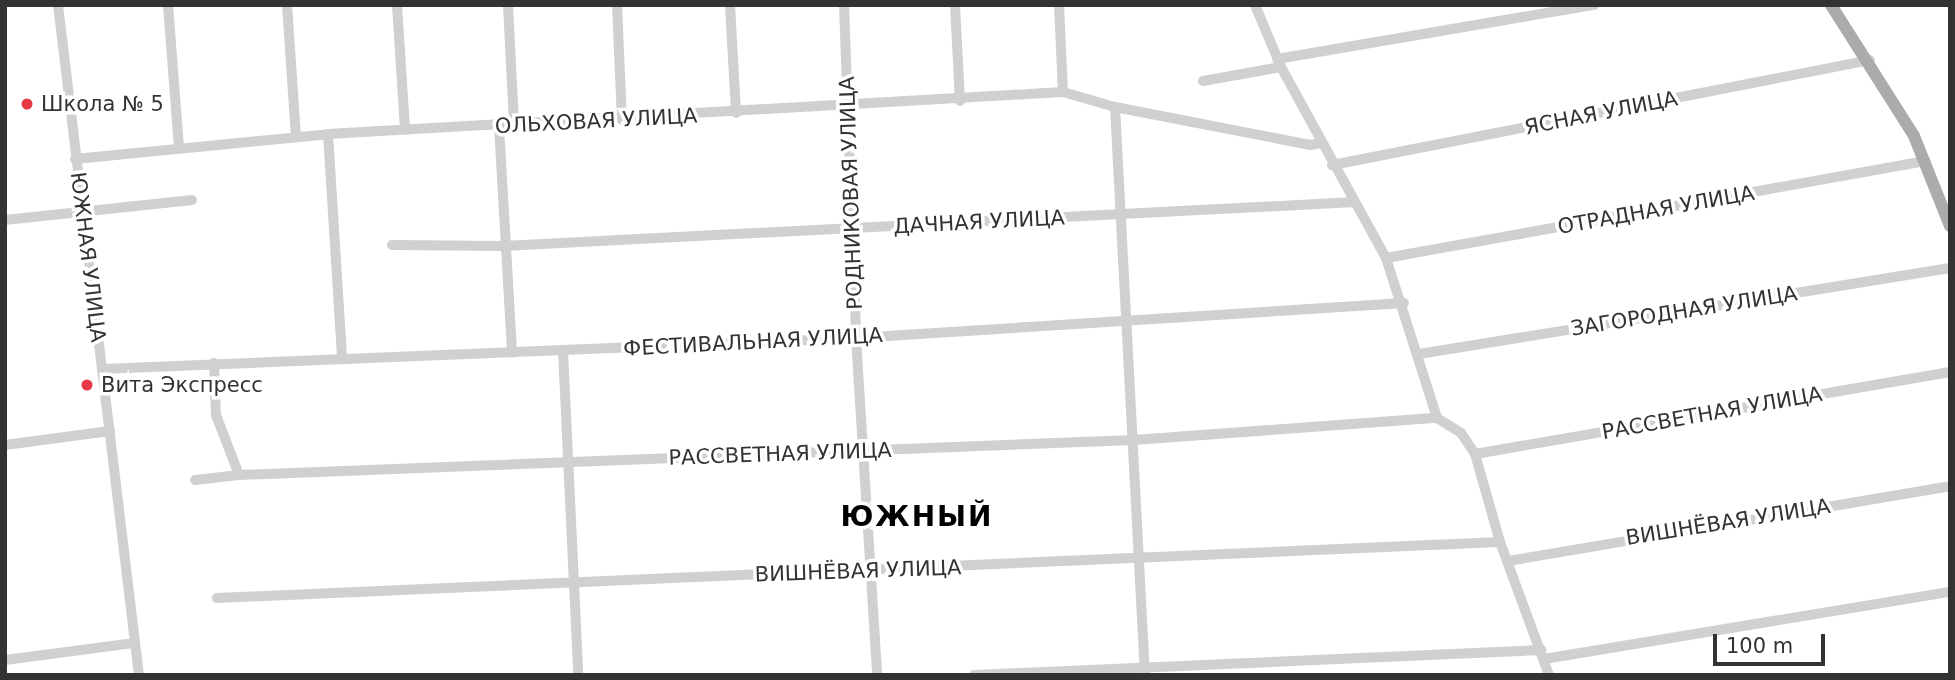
<!DOCTYPE html>
<html>
<head>
<meta charset="utf-8">
<style>
	body { margin:0 }
	#map { position:relative; width:1955px; height:680px; overflow:hidden; background:#fff; font-family:"DejaVu Sans",sans-serif }
	div>[style] { position:absolute }
	.minor>* { height:10px; margin:-5px; padding:0 5px; transform-origin:5px; border-radius:5px; background:#d0d0d0 }
	.major>* { height:12px; margin:-6px; padding:0 6px; transform-origin:6px; border-radius:6px; background:#ababab }
	.dots>* { width:19px; height:19px; translate:-50% -50%; box-sizing:border-box; border:4px solid #fff; border-radius:50% }
	span { translate:-50% -50%; white-space:nowrap; text-align:center; line-height:1.15; -webkit-text-stroke:7px #fff; paint-order:stroke }
	.poi-label { font-size:21px; color:#333 }
	.left { translate:0 -50%; text-align:left }
	.street-label { font-size:21px; color:#333 }
	.district-label { font-size:28px; color:#000; font-weight:700; letter-spacing:2px }
	.frame { position:absolute; inset:0; border:7px solid #333; pointer-events:none }
	.scale { position:absolute; left:1713px; top:634px; width:112px; height:32px; box-sizing:border-box; border:4px solid #333; border-top:0; padding-left:9px; font-size:21px; line-height:24px; white-space:nowrap; color:#333; -webkit-text-stroke:5px #fff; paint-order:stroke }
</style>
</head>
<body>
<div id="map">
	<div class="minor">
		<i style="left:58px;top:5px;width:675px;rotate:83.11deg"></i>
		<i style="left:168px;top:5px;width:142px;rotate:85.6deg"></i>
		<i style="left:287px;top:5px;width:131px;rotate:86.1deg"></i>
		<i style="left:397px;top:5px;width:125px;rotate:86.3deg"></i>
		<i style="left:508px;top:5px;width:120px;rotate:87.1deg"></i>
		<i style="left:617px;top:5px;width:115px;rotate:87.5deg"></i>
		<i style="left:730px;top:5px;width:108px;rotate:86.8deg"></i>
		<i style="left:844px;top:5px;width:333px;rotate:87.9deg"></i>
		<i style="left:856px;top:338px;width:338px;rotate:86.4deg"></i>
		<i style="left:955px;top:5px;width:96px;rotate:87deg"></i>
		<i style="left:1059px;top:5px;width:87px;rotate:87.4deg"></i>
		<i style="left:1255px;top:5px;width:67px;rotate:67.2deg"></i>
		<i style="left:1281px;top:67px;width:218px;rotate:61.2deg"></i>
		<i style="left:1386px;top:258px;width:168px;rotate:72.3deg"></i>
		<i style="left:1437px;top:418px;width:28px;rotate:32deg"></i>
		<i style="left:1461px;top:433px;width:25px;rotate:56deg"></i>
		<i style="left:1475px;top:454px;width:91px;rotate:74.1deg"></i>
		<i style="left:1500px;top:542px;width:142px;rotate:69.8deg"></i>
		<i style="left:1277px;top:59px;width:322px;rotate:-9.7deg"></i>
		<i style="left:1203px;top:81px;width:79px;rotate:-10.2deg"></i>
		<i style="left:1115px;top:107px;width:569px;rotate:86.98deg"></i>
		<i style="left:499px;top:126px;width:227px;rotate:86.7deg"></i>
		<i style="left:328px;top:134px;width:224px;rotate:86.4deg"></i>
		<i style="left:75px;top:159px;width:254px;rotate:-5.6deg"></i>
		<i style="left:328px;top:134px;width:736px;rotate:-3.27deg"></i>
		<i style="left:1063px;top:92px;width:54px;rotate:16.1deg"></i>
		<i style="left:1115px;top:107px;width:199px;rotate:11deg"></i>
		<i style="left:1310px;top:145px;width:11px;rotate:-10deg"></i>
		<i style="left:1332px;top:165px;width:548px;rotate:-11.04deg"></i>
		<i style="left:5px;top:220px;width:188px;rotate:-6.1deg"></i>
		<i style="left:392px;top:245px;width:112px;rotate:0.5deg"></i>
		<i style="left:504px;top:246px;width:852px;rotate:-2.96deg"></i>
		<i style="left:1386px;top:258px;width:548px;rotate:-10.2deg"></i>
		<i style="left:563px;top:351px;width:324px;rotate:87.3deg"></i>
		<i style="left:1419px;top:354px;width:538px;rotate:-9.2deg"></i>
		<i style="left:214px;top:363px;width:52px;rotate:87.8deg"></i>
		<i style="left:216px;top:415px;width:64px;rotate:69deg"></i>
		<i style="left:239px;top:475px;width:896px;rotate:-2.24deg"></i>
		<i style="left:1134px;top:440px;width:304px;rotate:-4.2deg"></i>
		<i style="left:102px;top:369px;width:755px;rotate:-2.35deg"></i>
		<i style="left:856px;top:338px;width:549px;rotate:-3.65deg"></i>
		<i style="left:5px;top:445px;width:106px;rotate:-7.6deg"></i>
		<i style="left:1475px;top:454px;width:482px;rotate:-9.8deg"></i>
		<i style="left:195px;top:480px;width:44px;rotate:-6.5deg"></i>
		<i style="left:1508px;top:561px;width:448px;rotate:-9.6deg"></i>
		<i style="left:217px;top:598px;width:1284px;rotate:-2.5deg"></i>
		<i style="left:1544px;top:659px;width:411px;rotate:-9.4deg"></i>
		<i style="left:5px;top:660px;width:131px;rotate:-7.5deg"></i>
		<i style="left:974px;top:675px;width:568px;rotate:-2.52deg"></i>
	</div>
	<div class="major">
		<i style="left:1831px;top:5px;width:155px;rotate:57.6deg"></i>
		<i style="left:1914px;top:136px;width:97px;rotate:68.2deg"></i>
	</div>
	<div class="dots">
		<i style="left:27px;top:104px;background:#e63946"></i>
		<i style="left:87px;top:385px;background:#e63946"></i>
	</div>
	<div class="poi-label">
		<span class="left" style="left:41px;top:104px">Школа № 5</span>
		<span class="left" style="left:101px;top:385px">Вита Экспресс</span>
	</div>
	<div class="street-label">
		<span style="left:1601px;top:113px;rotate:-11deg">ЯСНАЯ УЛИЦА</span>
		<span style="left:596px;top:121px;rotate:-3deg">ОЛЬХОВАЯ УЛИЦА</span>
		<span style="left:851px;top:193px;rotate:-92deg">РОДНИКОВАЯ УЛИЦА</span>
		<span style="left:1656px;top:210px;rotate:-10deg">ОТРАДНАЯ УЛИЦА</span>
		<span style="left:979px;top:222px;rotate:-3deg">ДАЧНАЯ УЛИЦА</span>
		<span style="left:88px;top:257px;rotate:83deg">ЮЖНАЯ УЛИЦА</span>
		<span style="left:1684px;top:311px;rotate:-9deg">ЗАГОРОДНАЯ УЛИЦА</span>
		<span style="left:753px;top:342px;rotate:-3deg">ФЕСТИВАЛЬНАЯ УЛИЦА</span>
		<span style="left:1712px;top:413px;rotate:-10deg">РАССВЕТНАЯ УЛИЦА</span>
		<span style="left:780px;top:454px;rotate:-2deg">РАССВЕТНАЯ УЛИЦА</span>
		<span style="left:1728px;top:522px;rotate:-9deg">ВИШНЁВАЯ УЛИЦА</span>
		<span style="left:858px;top:571px;rotate:-2deg">ВИШНЁВАЯ УЛИЦА</span>
	</div>
	<div class="district-label">
		<span style="left:917px;top:517px">ЮЖНЫЙ</span>
	</div>
	<div class="frame"></div>
	<div class="scale">100 m</div>
</div>
</body>
</html>
